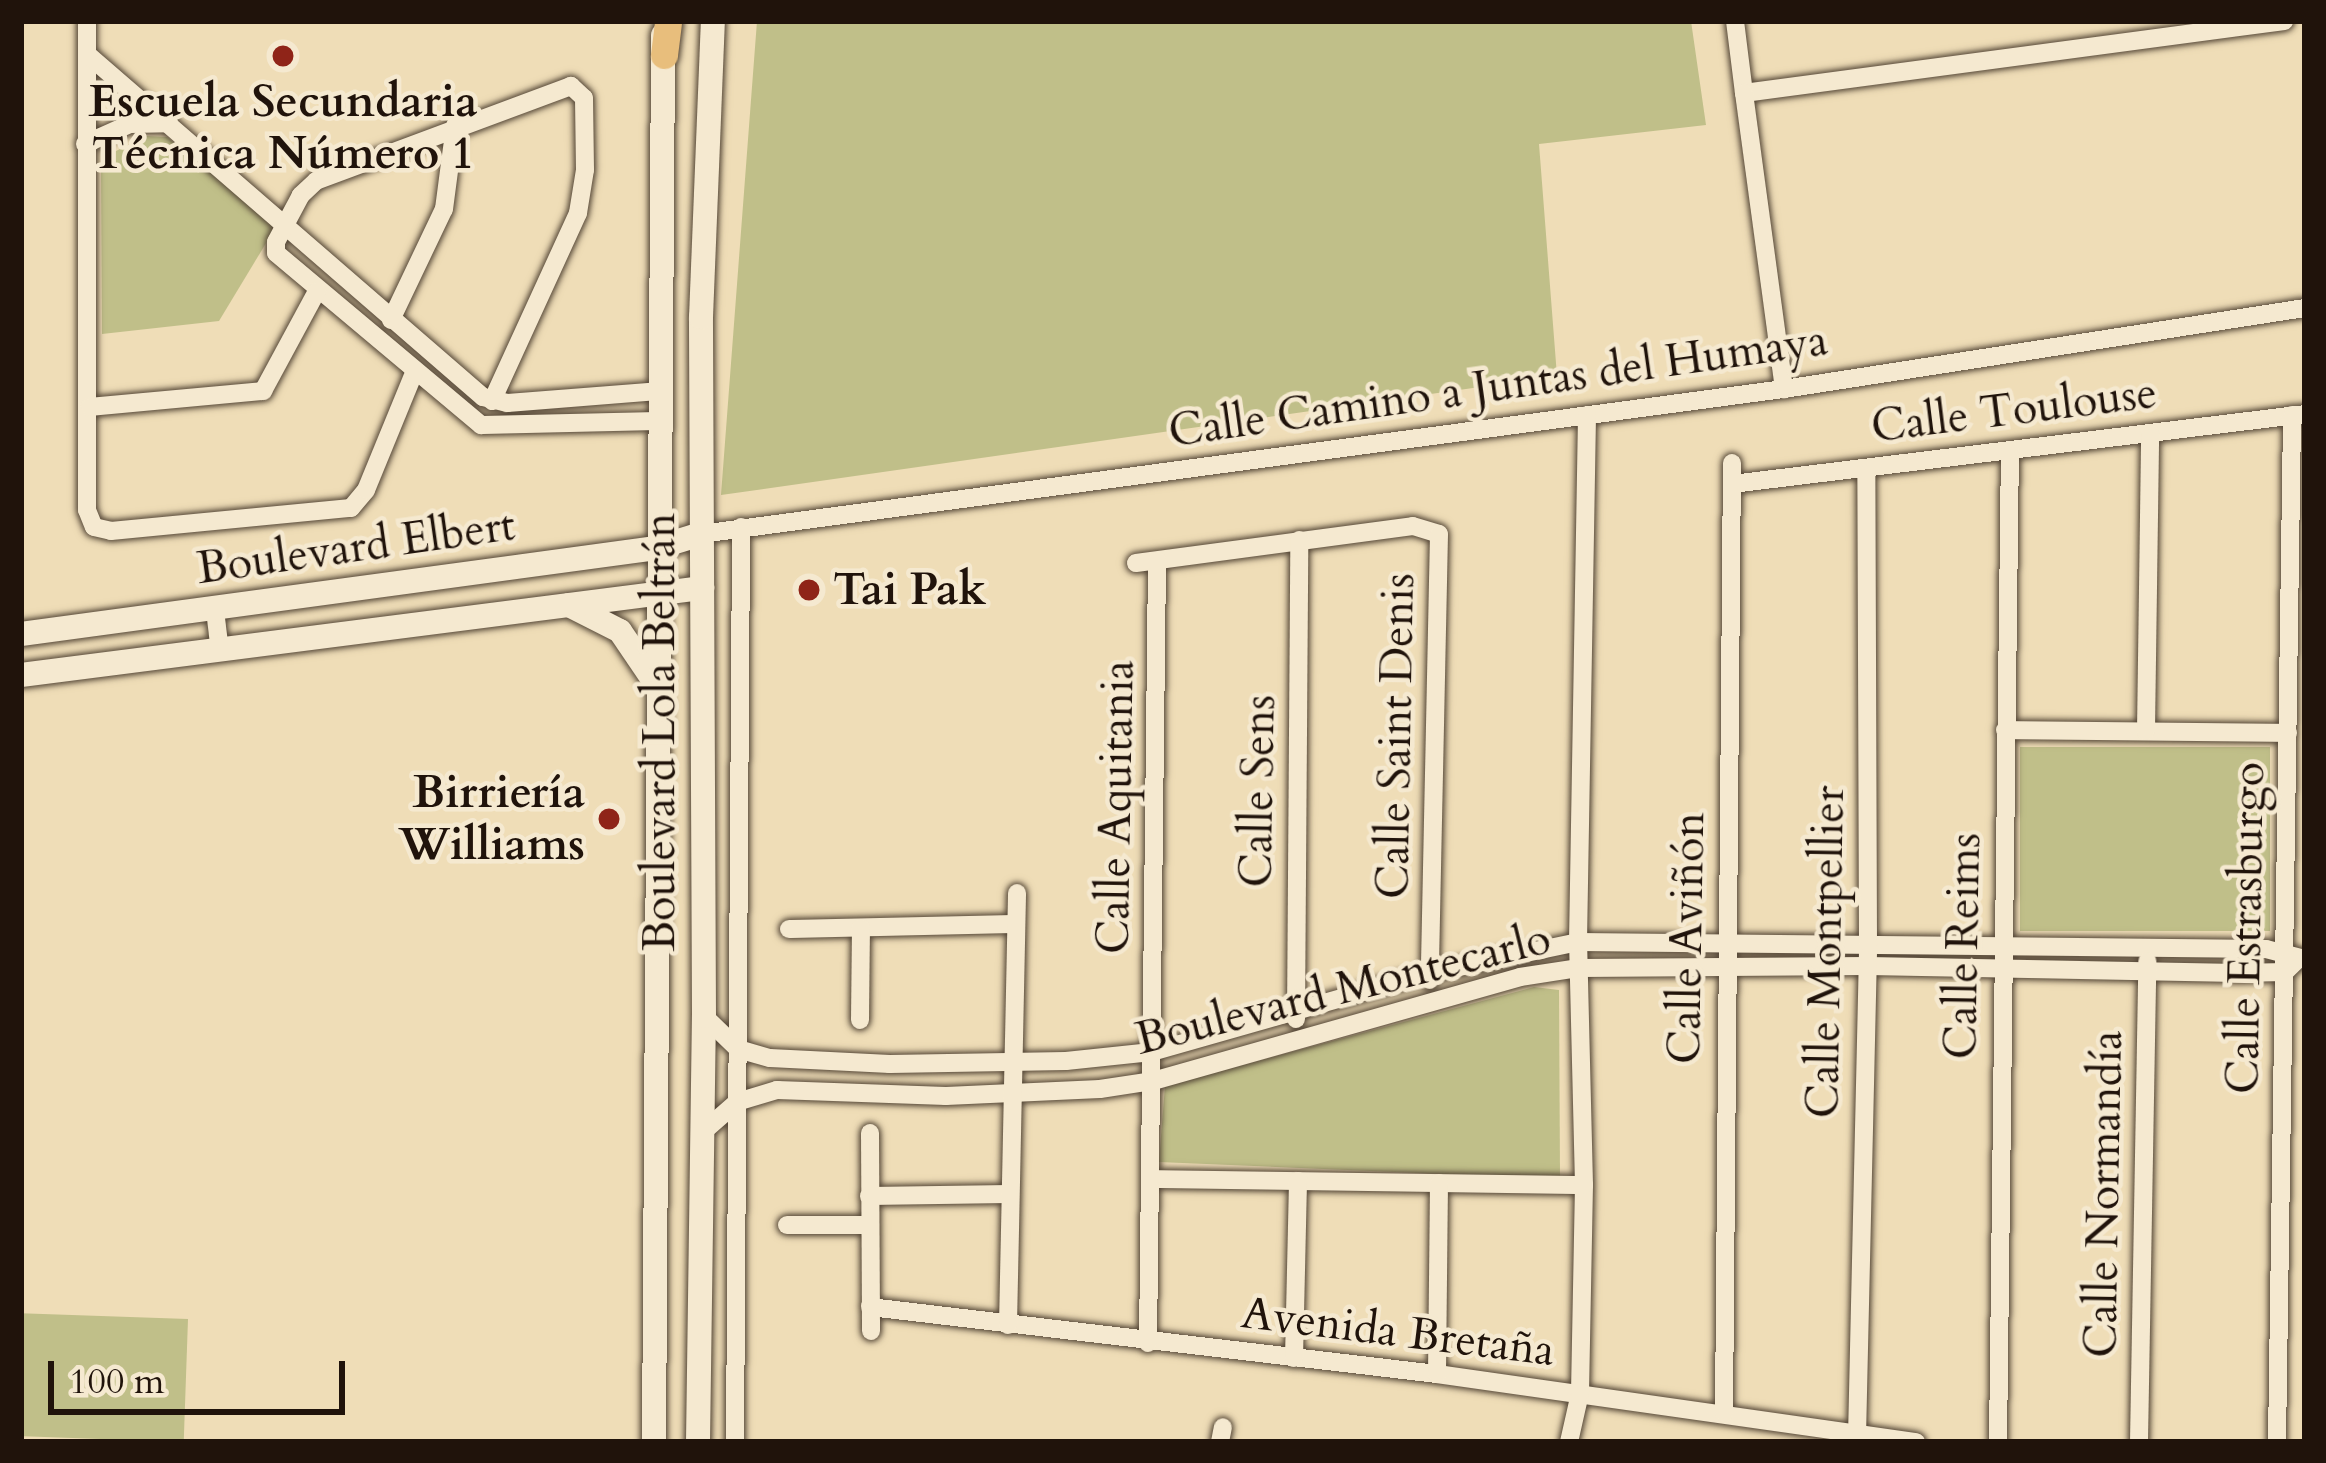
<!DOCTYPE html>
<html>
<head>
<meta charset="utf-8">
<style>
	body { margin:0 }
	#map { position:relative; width:2326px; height:1463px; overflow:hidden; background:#efddb7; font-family:Cardo,serif }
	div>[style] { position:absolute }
	.green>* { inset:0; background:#c0bf89; transform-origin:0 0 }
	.roads { filter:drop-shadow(0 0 3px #544636) drop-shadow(0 0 3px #544636) }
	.street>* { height:18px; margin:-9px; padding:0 9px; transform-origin:9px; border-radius:9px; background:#f5e9d0 }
	.secondary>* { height:24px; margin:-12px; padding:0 12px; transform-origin:12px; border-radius:12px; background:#f5e9d0 }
	.primary>* { height:27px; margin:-13.5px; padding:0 13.5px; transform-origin:13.5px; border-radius:13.5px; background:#e8be7c }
	.dots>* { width:33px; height:33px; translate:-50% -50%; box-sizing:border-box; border:6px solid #f5e9d0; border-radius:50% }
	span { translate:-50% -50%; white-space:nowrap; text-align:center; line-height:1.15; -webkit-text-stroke:9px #f5e9d0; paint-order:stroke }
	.poi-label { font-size:45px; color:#20130b; font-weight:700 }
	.left { translate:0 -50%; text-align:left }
	.right { translate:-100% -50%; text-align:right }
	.street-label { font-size:45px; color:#20130b }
	.frame { position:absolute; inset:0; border:24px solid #20130b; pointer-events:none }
	.scale { position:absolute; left:48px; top:1361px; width:297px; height:54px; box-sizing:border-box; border:6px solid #20130b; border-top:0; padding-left:15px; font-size:36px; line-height:42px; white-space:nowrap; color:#20130b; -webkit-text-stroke:9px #f5e9d0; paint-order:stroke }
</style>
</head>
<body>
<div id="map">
	<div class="green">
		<i style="clip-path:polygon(757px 21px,1691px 21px,1706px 125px,1539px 144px,1557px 376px,721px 495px)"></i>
		<i style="clip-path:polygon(146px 136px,167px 137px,277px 225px,219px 321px,102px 334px,101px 167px,108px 155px)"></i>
		<i style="left:2020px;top:747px;width:250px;height:184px"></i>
		<i style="clip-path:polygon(1534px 987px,1559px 990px,1560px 1179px,1159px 1162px,1165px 1086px)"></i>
		<i style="left:188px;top:1319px;width:123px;height:167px;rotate:92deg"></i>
	</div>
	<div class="roads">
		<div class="street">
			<i style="left:87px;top:21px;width:489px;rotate:90deg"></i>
			<i style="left:87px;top:510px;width:18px;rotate:68deg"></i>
			<i style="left:94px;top:527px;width:17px;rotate:13deg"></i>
			<i style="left:111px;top:531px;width:241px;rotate:-5.5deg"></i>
			<i style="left:351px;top:508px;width:23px;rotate:-50deg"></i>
			<i style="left:366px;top:490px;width:126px;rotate:-67.7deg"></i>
			<i style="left:1735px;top:21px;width:73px;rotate:82.9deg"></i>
			<i style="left:1744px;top:93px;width:545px;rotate:-7.59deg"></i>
			<i style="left:87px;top:54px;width:524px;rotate:40.9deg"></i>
			<i style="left:483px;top:397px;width:25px;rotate:14deg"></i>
			<i style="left:507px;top:403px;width:152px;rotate:-4.5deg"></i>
			<i style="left:1744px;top:93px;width:299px;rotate:82.3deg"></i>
			<i style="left:85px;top:144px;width:49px;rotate:-24deg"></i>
			<i style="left:130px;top:124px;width:39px;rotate:-1deg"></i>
			<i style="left:391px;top:320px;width:123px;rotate:-64.5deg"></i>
			<i style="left:444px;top:209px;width:84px;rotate:-82.5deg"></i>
			<i style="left:492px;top:401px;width:207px;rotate:-65.4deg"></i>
			<i style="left:578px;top:213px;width:44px;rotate:-80.8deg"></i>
			<i style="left:585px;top:170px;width:72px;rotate:-90.8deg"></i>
			<i style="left:584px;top:98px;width:18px;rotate:-137deg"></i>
			<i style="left:571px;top:86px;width:272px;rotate:159.6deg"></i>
			<i style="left:316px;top:181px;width:21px;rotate:137deg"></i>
			<i style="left:301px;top:195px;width:53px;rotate:118deg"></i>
			<i style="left:276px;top:242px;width:11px;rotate:90deg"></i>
			<i style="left:276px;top:253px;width:268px;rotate:40deg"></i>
			<i style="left:481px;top:425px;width:178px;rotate:-1.3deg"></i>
			<i style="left:90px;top:407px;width:174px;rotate:-5.3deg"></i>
			<i style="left:263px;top:391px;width:114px;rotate:-61.6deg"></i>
			<i style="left:1732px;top:484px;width:577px;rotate:-6.96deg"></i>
			<i style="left:701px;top:534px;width:1093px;rotate:-7.63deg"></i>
			<i style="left:1784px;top:389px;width:527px;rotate:-8.84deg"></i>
			<i style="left:1136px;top:563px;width:279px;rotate:-7.6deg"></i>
			<i style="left:1413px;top:526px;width:27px;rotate:17deg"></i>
			<i style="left:1439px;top:534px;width:446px;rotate:91.2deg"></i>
			<i style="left:215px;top:610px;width:42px;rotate:83.2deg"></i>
			<i style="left:2005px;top:730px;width:283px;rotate:0.6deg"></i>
			<i style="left:2146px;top:731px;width:298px;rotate:-89.2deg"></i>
			<i style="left:789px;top:929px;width:226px;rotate:-1.3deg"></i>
			<i style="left:704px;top:1016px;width:47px;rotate:44.1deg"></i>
			<i style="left:738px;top:1049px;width:33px;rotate:16deg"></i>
			<i style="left:770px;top:1058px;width:120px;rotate:2.9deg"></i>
			<i style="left:890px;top:1064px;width:176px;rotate:-1deg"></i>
			<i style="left:1066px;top:1061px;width:86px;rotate:-6deg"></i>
			<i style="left:1152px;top:1052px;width:289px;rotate:-15.9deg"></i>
			<i style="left:1430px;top:973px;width:151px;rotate:-11.8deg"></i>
			<i style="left:1578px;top:942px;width:688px;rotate:0.58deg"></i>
			<i style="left:2266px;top:949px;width:40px;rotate:14.4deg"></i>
			<i style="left:1296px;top:1019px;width:479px;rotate:-89.6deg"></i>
			<i style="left:860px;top:1020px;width:92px;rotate:-89.4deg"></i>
			<i style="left:704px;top:1131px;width:44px;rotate:-41.3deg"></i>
			<i style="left:737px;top:1102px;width:42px;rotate:-16.7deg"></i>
			<i style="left:777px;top:1090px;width:169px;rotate:2deg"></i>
			<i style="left:946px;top:1096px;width:154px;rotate:-2.6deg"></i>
			<i style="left:1100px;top:1089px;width:54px;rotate:-8.6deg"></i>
			<i style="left:1153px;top:1081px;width:381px;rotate:-15.8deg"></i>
			<i style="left:1520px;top:977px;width:60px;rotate:-8.7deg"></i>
			<i style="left:1579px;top:968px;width:289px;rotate:-0.4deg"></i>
			<i style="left:1868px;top:966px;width:370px;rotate:1.1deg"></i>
			<i style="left:2238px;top:973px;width:47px;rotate:-1.2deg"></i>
			<i style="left:2285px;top:972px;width:18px;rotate:-45deg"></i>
			<i style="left:870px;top:1133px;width:198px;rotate:89.7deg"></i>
			<i style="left:1152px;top:1179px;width:432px;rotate:0.8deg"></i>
			<i style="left:869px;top:1196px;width:140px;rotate:-0.8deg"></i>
			<i style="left:787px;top:1225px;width:83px"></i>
			<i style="left:870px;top:1307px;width:571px;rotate:6.74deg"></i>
			<i style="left:1437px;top:1374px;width:484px;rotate:8.1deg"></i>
			<i style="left:1008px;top:1325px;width:432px;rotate:-88.8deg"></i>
			<i style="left:1148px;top:1343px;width:782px;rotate:-89.34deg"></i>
			<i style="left:1294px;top:1358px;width:177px;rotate:-88.7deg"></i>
			<i style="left:1437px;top:1374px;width:191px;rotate:-89.4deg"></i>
			<i style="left:1724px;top:1413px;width:950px;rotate:-89.52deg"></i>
			<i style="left:1857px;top:1437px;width:494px;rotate:-88.7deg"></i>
			<i style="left:1868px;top:943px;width:475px;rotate:-90.2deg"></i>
			<i style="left:735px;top:1442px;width:915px;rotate:-89.62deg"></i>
			<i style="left:1220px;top:1442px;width:15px;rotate:-79deg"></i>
			<i style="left:1569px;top:1442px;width:50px;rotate:-77.3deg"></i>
			<i style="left:1580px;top:1393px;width:208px;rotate:-88.9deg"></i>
			<i style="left:1584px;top:1185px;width:243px;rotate:-91.4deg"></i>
			<i style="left:1578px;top:942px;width:527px;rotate:-89.02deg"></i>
			<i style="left:1998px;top:1442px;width:992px;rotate:-89.31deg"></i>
			<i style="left:2139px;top:1442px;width:481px;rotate:-89deg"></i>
			<i style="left:2277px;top:1442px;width:1027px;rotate:-89.16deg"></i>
		</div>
		<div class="secondary">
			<i style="left:569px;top:605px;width:57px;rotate:27deg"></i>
			<i style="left:620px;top:631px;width:64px;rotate:55.8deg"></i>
			<i style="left:21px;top:634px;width:641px;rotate:-7.71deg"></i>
			<i style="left:656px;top:548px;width:47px;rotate:-17.3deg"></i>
			<i style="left:21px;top:675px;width:687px;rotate:-7.28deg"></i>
			<i style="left:654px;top:1442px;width:1407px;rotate:-89.63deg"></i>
			<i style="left:698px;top:1442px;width:426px;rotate:-89.2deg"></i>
			<i style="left:704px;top:1016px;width:699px;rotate:-90.25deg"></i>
			<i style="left:701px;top:317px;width:296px;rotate:-87.7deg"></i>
		</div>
		<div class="primary">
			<i style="left:664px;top:55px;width:34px;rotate:-83deg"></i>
		</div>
	</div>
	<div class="dots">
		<i style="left:283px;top:56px;background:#8f2418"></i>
		<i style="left:809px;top:590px;background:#8f2418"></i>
		<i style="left:609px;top:819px;background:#8f2418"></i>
	</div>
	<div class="poi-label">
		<span style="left:283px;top:128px">Escuela Secundaria<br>Técnica Número 1</span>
		<span class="left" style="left:833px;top:590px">Tai Pak</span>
		<span class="right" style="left:585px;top:819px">Birriería<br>Williams</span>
	</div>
	<div class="street-label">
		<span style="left:1498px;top:386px;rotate:-8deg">Calle Camino a Juntas del Humaya</span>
		<span style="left:2014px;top:410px;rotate:-7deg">Calle Toulouse</span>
		<span style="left:356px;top:547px;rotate:-8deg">Boulevard Elbert</span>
		<span style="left:660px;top:732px;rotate:-90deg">Boulevard Lola Beltrán</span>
		<span style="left:1396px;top:736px;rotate:-89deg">Calle Saint Denis</span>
		<span style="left:1258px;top:791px;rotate:-89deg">Calle Sens</span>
		<span style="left:1116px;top:807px;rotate:-89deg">Calle Aquitania</span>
		<span style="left:2246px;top:928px;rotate:-89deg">Calle Estrasburgo</span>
		<span style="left:1687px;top:938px;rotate:-89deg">Calle Aviñón</span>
		<span style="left:1963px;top:946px;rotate:-89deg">Calle Reims</span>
		<span style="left:1826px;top:952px;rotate:-89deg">Calle Montpellier</span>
		<span style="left:1343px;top:989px;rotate:-14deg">Boulevard Montecarlo</span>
		<span style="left:2104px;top:1194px;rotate:-89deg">Calle Normandía</span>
		<span style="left:1398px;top:1332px;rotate:7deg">Avenida Bretaña</span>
	</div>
	<div class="frame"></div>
	<div class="scale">100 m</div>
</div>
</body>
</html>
